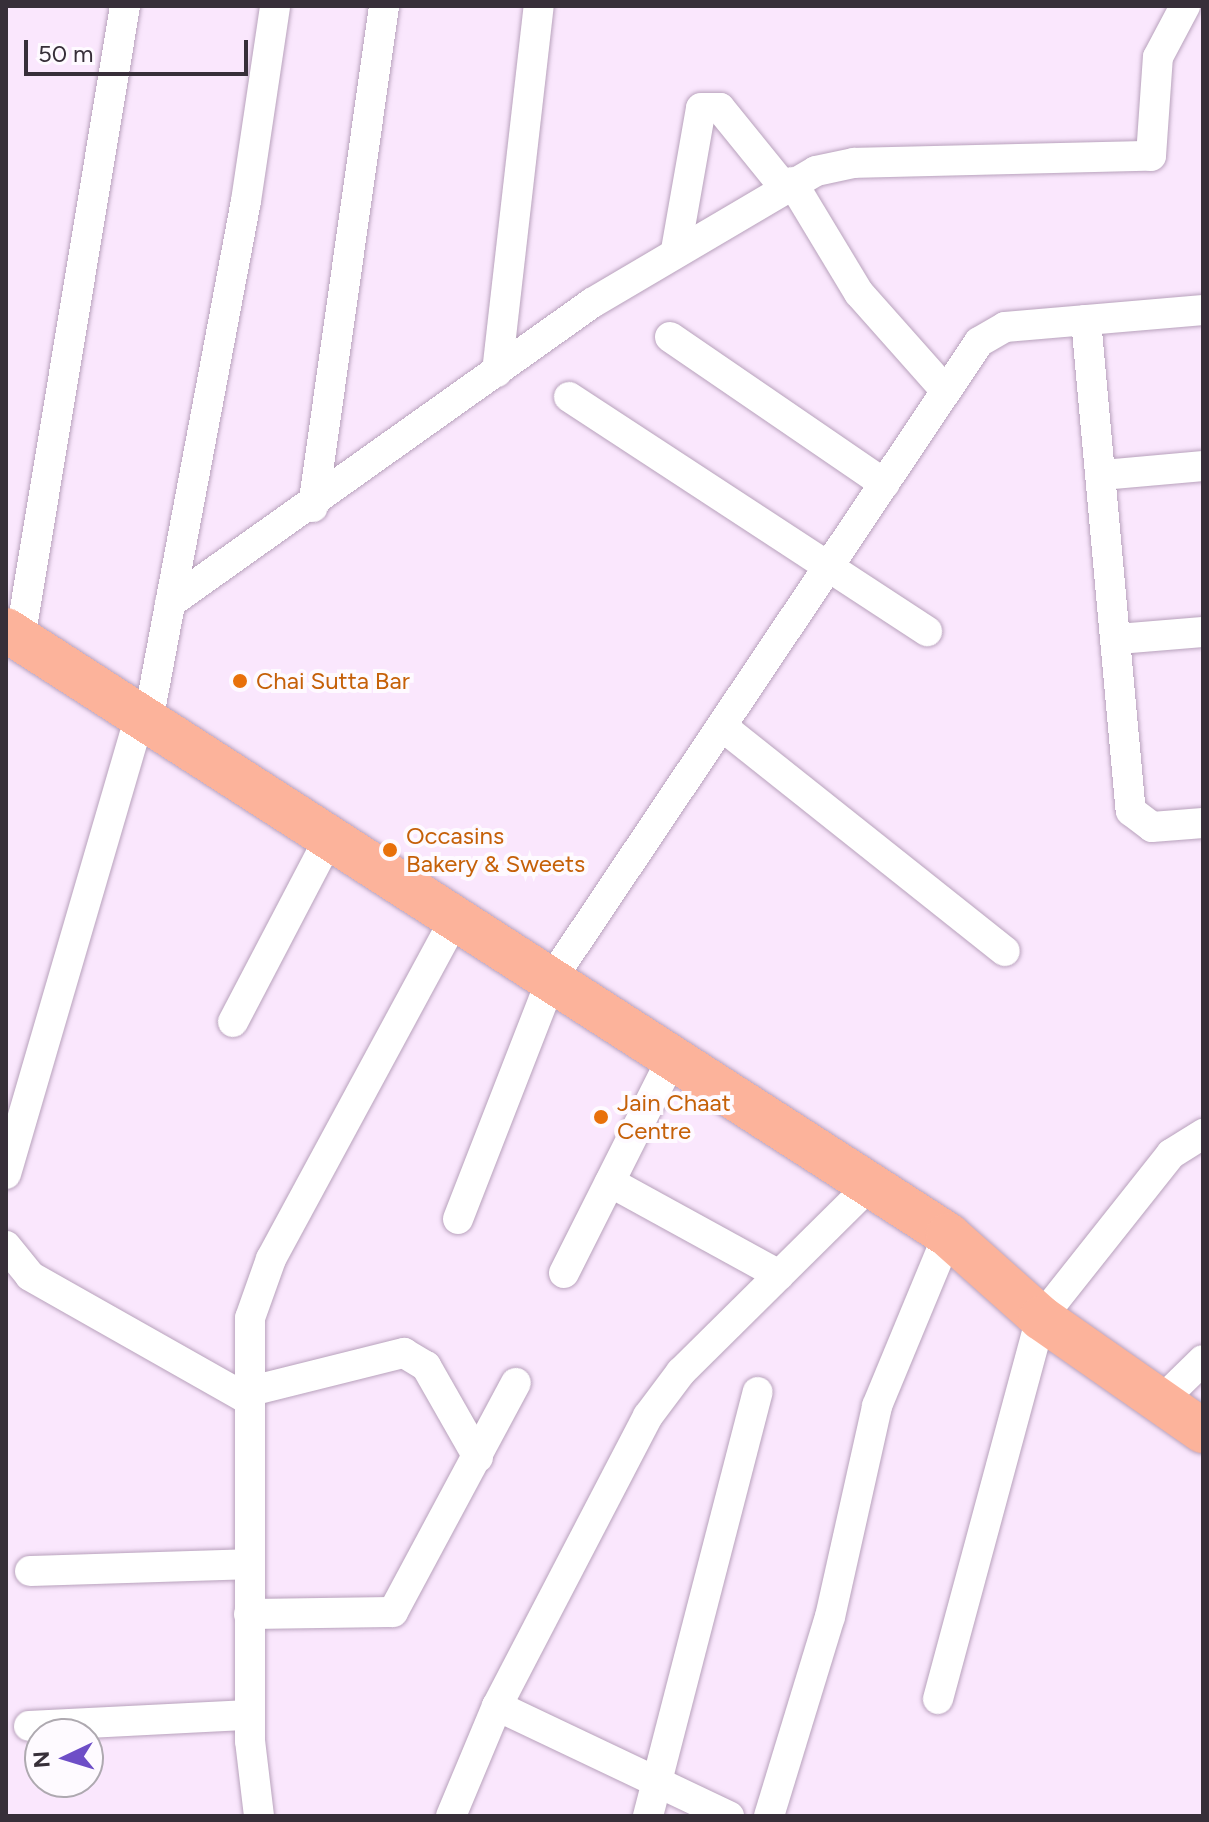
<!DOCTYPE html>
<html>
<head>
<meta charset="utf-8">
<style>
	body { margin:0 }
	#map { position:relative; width:1209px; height:1822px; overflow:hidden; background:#fae7fd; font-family:Figtree,sans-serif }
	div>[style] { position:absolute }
	.roads { filter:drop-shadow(0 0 2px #b8a2bc) drop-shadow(0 0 2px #b8a2bc) }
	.street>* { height:30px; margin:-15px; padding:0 15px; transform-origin:15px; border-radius:15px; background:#fff }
	.highway>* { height:44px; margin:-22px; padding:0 22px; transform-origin:22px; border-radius:22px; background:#fcb39b }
	.dots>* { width:22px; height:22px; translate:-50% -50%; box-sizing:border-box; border:4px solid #fefaff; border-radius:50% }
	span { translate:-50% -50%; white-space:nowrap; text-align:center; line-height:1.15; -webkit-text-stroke:8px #fefaff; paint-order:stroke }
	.food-label { font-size:24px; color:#c56008 }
	.left { translate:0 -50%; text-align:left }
	.frame { position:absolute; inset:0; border:8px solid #372f39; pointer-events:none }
	.north { position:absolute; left:24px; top:1718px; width:80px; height:80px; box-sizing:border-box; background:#fefaff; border:2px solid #aea9b0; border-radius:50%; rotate:266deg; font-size:22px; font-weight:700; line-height:32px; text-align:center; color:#372f39 }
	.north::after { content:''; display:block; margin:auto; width:28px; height:36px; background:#6e4ec7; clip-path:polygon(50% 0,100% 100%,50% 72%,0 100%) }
	.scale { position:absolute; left:24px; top:40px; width:224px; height:36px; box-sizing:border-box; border:4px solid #372f39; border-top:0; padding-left:10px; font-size:24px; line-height:28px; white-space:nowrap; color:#372f39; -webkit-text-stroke:6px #fefaff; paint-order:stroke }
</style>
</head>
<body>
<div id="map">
	<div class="roads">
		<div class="street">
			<i style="left:792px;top:182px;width:130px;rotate:58.9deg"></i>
			<i style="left:859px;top:293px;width:131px;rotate:48.4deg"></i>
			<i style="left:676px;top:250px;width:144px;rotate:-80deg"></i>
			<i style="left:701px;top:108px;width:19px"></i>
			<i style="left:720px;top:108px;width:102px;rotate:51deg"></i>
			<i style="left:1086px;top:320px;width:493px;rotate:84.8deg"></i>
			<i style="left:1131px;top:811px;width:26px;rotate:37deg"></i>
			<i style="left:1152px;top:827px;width:51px;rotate:-4.5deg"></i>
			<i style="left:670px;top:337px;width:260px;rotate:34.4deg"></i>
			<i style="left:497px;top:372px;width:368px;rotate:-83.5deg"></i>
			<i style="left:569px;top:397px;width:428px;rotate:33.2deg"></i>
			<i style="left:1102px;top:475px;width:101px;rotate:-5.1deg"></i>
			<i style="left:313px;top:507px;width:506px;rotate:-81.93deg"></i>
			<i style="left:170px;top:603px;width:518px;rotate:-35.41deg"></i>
			<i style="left:592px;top:303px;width:260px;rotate:-30.5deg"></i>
			<i style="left:816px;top:171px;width:39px;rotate:-12deg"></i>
			<i style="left:854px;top:163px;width:297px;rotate:-1.4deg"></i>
			<i style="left:1151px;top:156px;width:99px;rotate:-86deg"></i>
			<i style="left:1158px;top:57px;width:58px;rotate:-62.1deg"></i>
			<i style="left:20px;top:639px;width:642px;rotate:-80.58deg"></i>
			<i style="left:1118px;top:639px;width:85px;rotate:-4.7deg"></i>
			<i style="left:148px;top:721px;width:529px;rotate:-79.33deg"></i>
			<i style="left:246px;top:201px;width:197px;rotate:-81.5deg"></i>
			<i style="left:723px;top:727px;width:360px;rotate:38.5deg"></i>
			<i style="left:233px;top:1022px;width:208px;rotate:-62.4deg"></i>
			<i style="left:6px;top:1174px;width:477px;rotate:-73.7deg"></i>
			<i style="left:610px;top:1182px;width:193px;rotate:28.8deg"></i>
			<i style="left:458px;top:1219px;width:256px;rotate:-68.7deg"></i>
			<i style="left:551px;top:980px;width:768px;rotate:-56.14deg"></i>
			<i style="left:979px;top:342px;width:30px;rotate:-30deg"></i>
			<i style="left:1005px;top:327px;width:199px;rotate:-4.9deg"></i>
			<i style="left:6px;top:1246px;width:38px;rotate:51deg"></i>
			<i style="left:30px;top:1276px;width:249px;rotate:29.5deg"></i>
			<i style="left:564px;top:1273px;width:241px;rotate:-63.3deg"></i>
			<i style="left:247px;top:1392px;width:162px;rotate:-14deg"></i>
			<i style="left:404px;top:1353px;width:26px;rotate:31deg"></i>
			<i style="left:426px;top:1366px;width:105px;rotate:60.3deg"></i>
			<i style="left:1157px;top:1405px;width:64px;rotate:-44.4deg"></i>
			<i style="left:30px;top:1571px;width:218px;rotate:-1.8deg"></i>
			<i style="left:249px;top:1614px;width:144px;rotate:-0.8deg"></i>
			<i style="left:393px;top:1612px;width:260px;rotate:-61.8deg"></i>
			<i style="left:938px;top:1699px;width:395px;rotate:-74.9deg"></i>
			<i style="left:1041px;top:1318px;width:209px;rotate:-51.6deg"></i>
			<i style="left:1171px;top:1154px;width:38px;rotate:-32deg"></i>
			<i style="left:497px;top:1706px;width:257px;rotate:25.4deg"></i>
			<i style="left:29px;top:1726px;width:220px;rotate:-2.9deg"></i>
			<i style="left:259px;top:1816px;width:76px;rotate:-96.8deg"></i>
			<i style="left:250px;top:1741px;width:423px;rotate:-90deg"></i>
			<i style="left:250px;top:1318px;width:63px;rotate:-70.4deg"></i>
			<i style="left:271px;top:1259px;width:387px;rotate:-61.6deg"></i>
			<i style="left:451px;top:1816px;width:119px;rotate:-67.3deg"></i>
			<i style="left:497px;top:1706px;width:327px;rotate:-62.5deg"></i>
			<i style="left:648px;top:1416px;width:55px;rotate:-53.1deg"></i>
			<i style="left:681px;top:1372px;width:266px;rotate:-44.7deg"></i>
			<i style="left:648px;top:1816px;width:438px;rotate:-75.5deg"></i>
			<i style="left:769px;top:1816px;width:208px;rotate:-73deg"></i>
			<i style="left:830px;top:1617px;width:216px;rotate:-77.4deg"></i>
			<i style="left:877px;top:1406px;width:185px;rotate:-67.5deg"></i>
		</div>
		<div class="highway">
			<i style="left:6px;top:630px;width:1120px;rotate:32.71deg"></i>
			<i style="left:948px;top:1235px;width:125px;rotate:41.7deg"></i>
			<i style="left:1041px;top:1318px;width:198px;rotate:34.9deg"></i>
		</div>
	</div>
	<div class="dots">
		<i style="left:240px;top:681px;background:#e8710a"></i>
		<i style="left:390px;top:850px;background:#e8710a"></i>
		<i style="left:601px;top:1117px;background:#e8710a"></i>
	</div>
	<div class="food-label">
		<span class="left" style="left:256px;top:681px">Chai Sutta Bar</span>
		<span class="left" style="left:406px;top:850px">Occasins<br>Bakery &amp; Sweets</span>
		<span class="left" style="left:617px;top:1117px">Jain Chaat<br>Centre</span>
	</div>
	<div class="frame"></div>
	<div class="north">N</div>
	<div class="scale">50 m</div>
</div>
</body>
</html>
